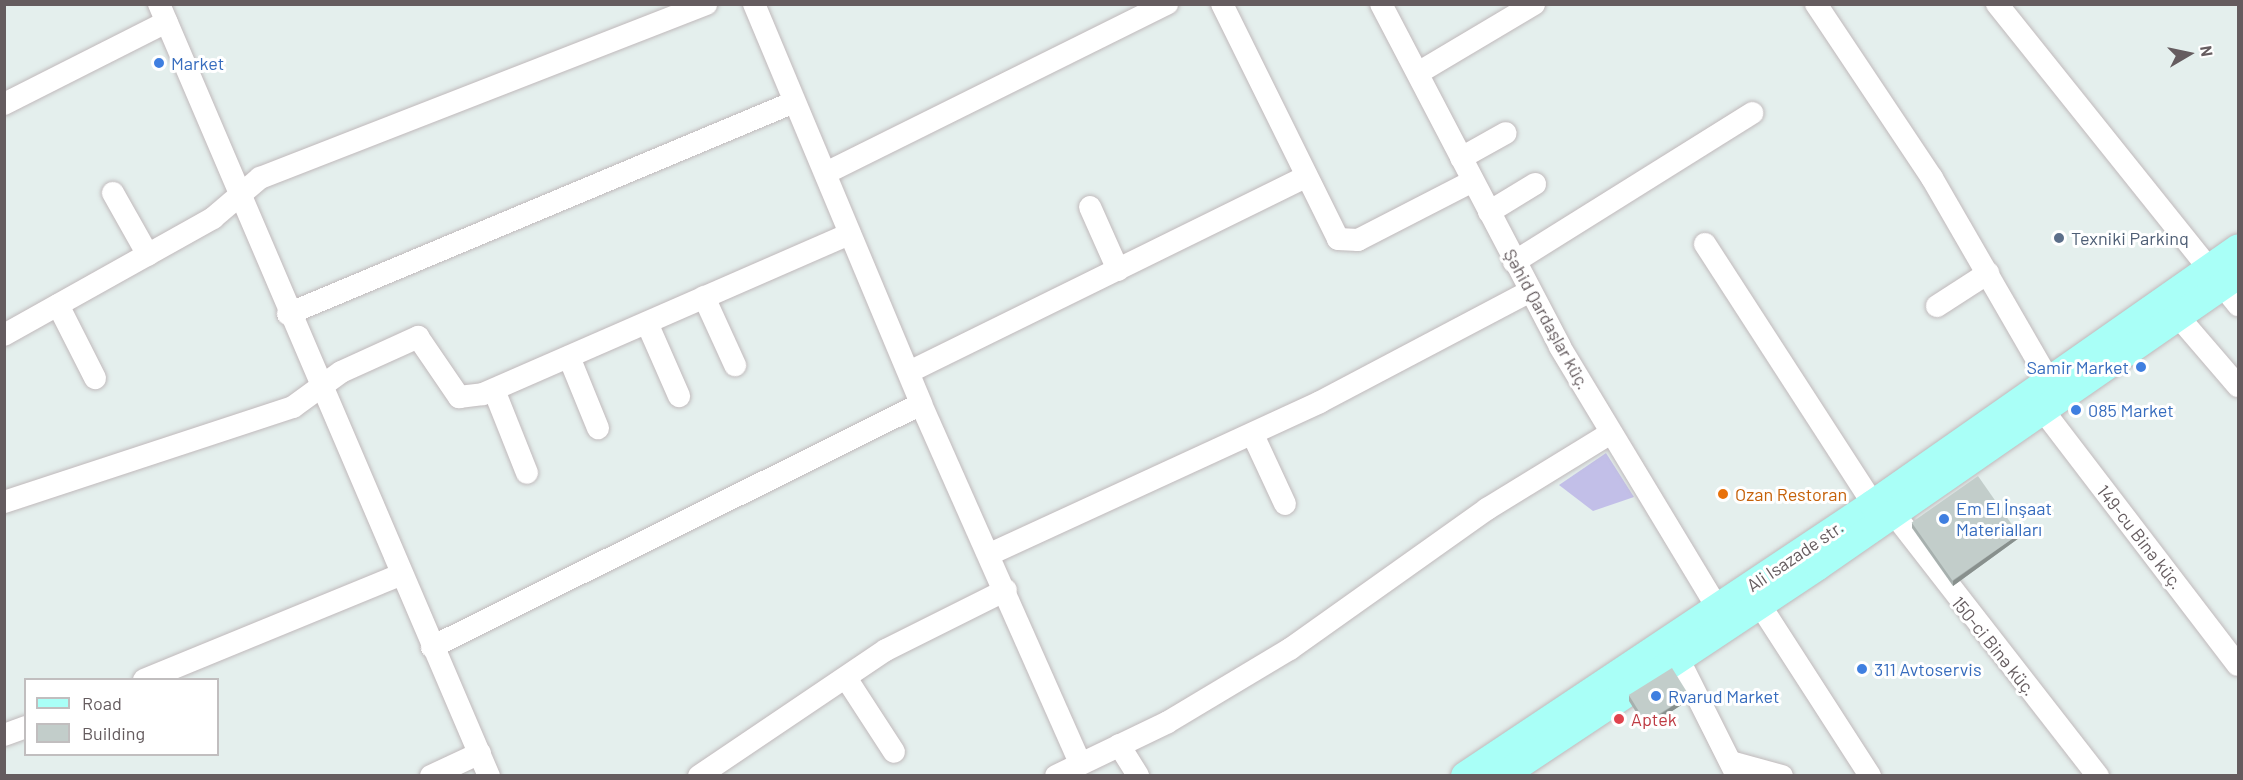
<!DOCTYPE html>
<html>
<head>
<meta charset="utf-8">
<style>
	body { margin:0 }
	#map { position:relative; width:2243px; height:780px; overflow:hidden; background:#e4efed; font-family:Barlow,sans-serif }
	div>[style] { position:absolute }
	.green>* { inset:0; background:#c2bfe8 }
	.roads { filter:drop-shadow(0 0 2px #c0b9bb) drop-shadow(0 0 2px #c0b9bb) }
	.minor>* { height:22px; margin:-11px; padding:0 11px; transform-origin:11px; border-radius:11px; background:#fff }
	.major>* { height:28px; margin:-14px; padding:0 14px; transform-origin:14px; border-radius:14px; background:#a9fff7 }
	.wall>* { inset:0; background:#a7b0ae }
	.shaded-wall>* { inset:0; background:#88908d }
	.building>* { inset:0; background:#c2cdca; transform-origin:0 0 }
	.dots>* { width:16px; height:16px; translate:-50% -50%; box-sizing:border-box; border:3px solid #fff; border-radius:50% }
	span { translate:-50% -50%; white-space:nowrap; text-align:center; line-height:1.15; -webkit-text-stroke:6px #fff; paint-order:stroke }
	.shop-label { font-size:18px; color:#366cbe }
	.left { translate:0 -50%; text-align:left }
	.right { translate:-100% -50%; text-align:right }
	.service-label { font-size:18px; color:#4e5e75 }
	.street-label { font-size:18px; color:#655c5f }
	.food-label { font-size:18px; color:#c56008 }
	.health-label { font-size:18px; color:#be3a42 }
	.frame { position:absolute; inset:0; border:6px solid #655c5f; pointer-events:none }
	.legend { position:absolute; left:24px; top:678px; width:195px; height:78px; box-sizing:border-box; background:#fff; border:2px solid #c1bebf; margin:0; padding:8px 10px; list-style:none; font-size:18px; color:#655c5f }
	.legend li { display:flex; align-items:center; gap:12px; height:30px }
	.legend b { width:30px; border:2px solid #c1bebf }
	.north { position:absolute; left:2159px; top:24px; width:60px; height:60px; -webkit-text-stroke:4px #fff; paint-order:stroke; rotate:81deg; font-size:16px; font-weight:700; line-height:24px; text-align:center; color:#655c5f }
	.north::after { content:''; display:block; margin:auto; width:21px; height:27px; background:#655c5f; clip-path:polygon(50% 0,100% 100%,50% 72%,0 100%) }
</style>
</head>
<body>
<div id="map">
	<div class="green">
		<i style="clip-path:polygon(1606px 453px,1634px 497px,1593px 511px,1559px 485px)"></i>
	</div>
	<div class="roads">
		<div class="minor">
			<i style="left:159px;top:4px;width:840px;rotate:66.86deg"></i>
			<i style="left:754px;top:4px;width:433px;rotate:67.3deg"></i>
			<i style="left:921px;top:404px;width:392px;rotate:66.1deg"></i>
			<i style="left:1222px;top:4px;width:262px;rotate:63.7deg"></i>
			<i style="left:1338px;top:239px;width:20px;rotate:3deg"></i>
			<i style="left:1358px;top:240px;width:129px;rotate:-27.2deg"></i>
			<i style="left:1381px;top:4px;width:387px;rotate:62.4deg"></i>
			<i style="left:1560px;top:347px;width:320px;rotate:58.9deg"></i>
			<i style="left:1816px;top:4px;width:209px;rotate:56.3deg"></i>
			<i style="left:1932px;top:178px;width:232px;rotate:60deg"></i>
			<i style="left:1997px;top:4px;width:386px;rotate:51.3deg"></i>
			<i style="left:1418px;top:73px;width:135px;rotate:-30.7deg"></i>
			<i style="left:4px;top:104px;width:182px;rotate:-26.8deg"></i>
			<i style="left:1461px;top:158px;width:51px;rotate:-29.1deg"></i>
			<i style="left:826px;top:173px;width:381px;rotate:-26.4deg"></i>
			<i style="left:113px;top:193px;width:71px;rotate:60.6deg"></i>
			<i style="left:1090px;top:207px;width:69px;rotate:66deg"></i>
			<i style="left:1489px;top:212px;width:54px;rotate:-31.3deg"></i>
			<i style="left:1705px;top:244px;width:310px;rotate:57.1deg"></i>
			<i style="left:1514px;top:262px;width:281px;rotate:-32deg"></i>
			<i style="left:704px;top:297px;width:75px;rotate:65.5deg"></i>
			<i style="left:58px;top:305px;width:82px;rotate:63.1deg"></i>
			<i style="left:1937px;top:306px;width:61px;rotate:-32.9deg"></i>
			<i style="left:288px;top:314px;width:549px;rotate:-22.73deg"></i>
			<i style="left:2176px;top:314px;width:95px;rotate:49.3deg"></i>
			<i style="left:647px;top:323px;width:80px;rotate:66.3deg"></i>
			<i style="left:4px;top:335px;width:240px;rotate:-29.2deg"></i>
			<i style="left:213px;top:218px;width:62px;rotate:-40.4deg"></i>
			<i style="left:260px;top:178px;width:479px;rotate:-21.3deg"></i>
			<i style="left:569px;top:357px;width:77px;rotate:67.8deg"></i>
			<i style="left:909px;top:372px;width:442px;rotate:-26.2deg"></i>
			<i style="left:494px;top:390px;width:89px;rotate:68.3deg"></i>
			<i style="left:2042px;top:409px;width:322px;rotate:52.6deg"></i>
			<i style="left:1253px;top:435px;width:76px;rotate:65.1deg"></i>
			<i style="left:4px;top:502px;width:304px;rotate:-18.2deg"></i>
			<i style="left:293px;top:407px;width:59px;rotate:-36.1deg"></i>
			<i style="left:341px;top:372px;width:85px;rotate:-24.4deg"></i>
			<i style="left:418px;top:337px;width:73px;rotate:55.7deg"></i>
			<i style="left:459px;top:397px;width:24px;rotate:-7deg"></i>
			<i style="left:483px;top:394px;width:400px;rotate:-23.6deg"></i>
			<i style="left:1894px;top:514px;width:332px;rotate:52.1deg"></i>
			<i style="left:990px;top:554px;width:363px;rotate:-24.7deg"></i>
			<i style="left:1320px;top:402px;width:236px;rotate:-27.8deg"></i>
			<i style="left:1760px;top:605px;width:203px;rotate:57.2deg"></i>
			<i style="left:432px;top:647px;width:546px;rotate:-26.42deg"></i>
			<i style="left:1678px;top:658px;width:132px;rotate:63.4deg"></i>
			<i style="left:846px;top:678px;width:88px;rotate:57deg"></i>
			<i style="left:144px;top:680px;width:277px;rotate:-22.3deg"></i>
			<i style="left:4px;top:735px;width:23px;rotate:-20deg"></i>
			<i style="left:1119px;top:745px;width:36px;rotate:58deg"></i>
			<i style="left:1731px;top:762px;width:53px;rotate:15.4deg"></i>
			<i style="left:431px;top:776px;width:54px;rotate:-25.1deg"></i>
			<i style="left:699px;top:776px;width:225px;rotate:-34deg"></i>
			<i style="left:886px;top:650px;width:134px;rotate:-26.6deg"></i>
			<i style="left:1056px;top:776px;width:124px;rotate:-25.7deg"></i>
			<i style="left:1168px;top:722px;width:142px;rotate:-30.9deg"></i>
			<i style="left:1290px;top:649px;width:242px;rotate:-35.4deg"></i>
			<i style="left:1487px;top:509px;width:145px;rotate:-31.5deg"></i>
		</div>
		<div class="major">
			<i style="left:1465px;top:776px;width:490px;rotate:-33.7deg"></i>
			<i style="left:1873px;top:504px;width:446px;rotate:-35deg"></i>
			<i style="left:1502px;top:776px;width:379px;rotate:-33.6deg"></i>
			<i style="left:1818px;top:566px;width:511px;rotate:-34.72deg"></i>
		</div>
	</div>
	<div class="wall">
		<i style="clip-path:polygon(1912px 523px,2019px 538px,1953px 586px,1912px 528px)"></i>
		<i style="clip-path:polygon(1629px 696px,1689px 700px,1646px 728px,1629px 701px)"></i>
	</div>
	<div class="shaded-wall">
		<i style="clip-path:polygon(2019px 534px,2019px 538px,1953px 586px,1953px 581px)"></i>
		<i style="clip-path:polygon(1689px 695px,1689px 700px,1646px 728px,1646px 724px)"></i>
	</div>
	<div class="building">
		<i style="left:1978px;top:476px;width:71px;height:81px;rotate:55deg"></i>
		<i style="left:1672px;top:668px;width:32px;height:51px;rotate:58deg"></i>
	</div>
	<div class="dots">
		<i style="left:159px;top:63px;background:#3f7fe0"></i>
		<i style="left:2059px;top:238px;background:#5c6f8a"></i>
		<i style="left:2141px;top:367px;background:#3f7fe0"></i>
		<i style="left:2076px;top:410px;background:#3f7fe0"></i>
		<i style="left:1723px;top:494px;background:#e8710a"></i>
		<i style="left:1944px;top:519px;background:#3f7fe0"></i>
		<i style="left:1862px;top:669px;background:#3f7fe0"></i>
		<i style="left:1656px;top:696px;background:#3f7fe0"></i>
		<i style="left:1619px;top:719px;background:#e0444e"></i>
	</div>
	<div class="shop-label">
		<span class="left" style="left:171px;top:63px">Market</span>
		<span class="right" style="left:2129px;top:367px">Samir Market</span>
		<span class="left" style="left:2088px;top:410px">085 Market</span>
		<span class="left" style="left:1956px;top:519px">Em El İnşaat<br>Materialları</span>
		<span class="left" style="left:1874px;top:669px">311 Avtoservis</span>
		<span class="left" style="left:1668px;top:696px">Rvarud Market</span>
	</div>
	<div class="service-label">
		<span class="left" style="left:2071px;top:238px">Texniki Parkinq</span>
	</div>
	<div class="street-label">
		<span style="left:1547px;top:319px;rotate:61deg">Şəhid Qardaşlar küç.</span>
		<span style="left:2140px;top:537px;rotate:52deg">149-cu Binə küç.</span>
		<span style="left:1795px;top:556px;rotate:-34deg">Ali Isazade str.</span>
		<span style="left:1994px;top:646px;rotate:51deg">150-ci Binə küç.</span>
	</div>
	<div class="food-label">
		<span class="left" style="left:1735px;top:494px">Ozan Restoran</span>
	</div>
	<div class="health-label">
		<span class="left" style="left:1631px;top:719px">Aptek</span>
	</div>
	<div class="frame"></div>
	<ul class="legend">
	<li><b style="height:8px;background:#a9fff7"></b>Road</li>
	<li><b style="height:16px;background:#c2cdca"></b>Building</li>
	</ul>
	<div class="north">N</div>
</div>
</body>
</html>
